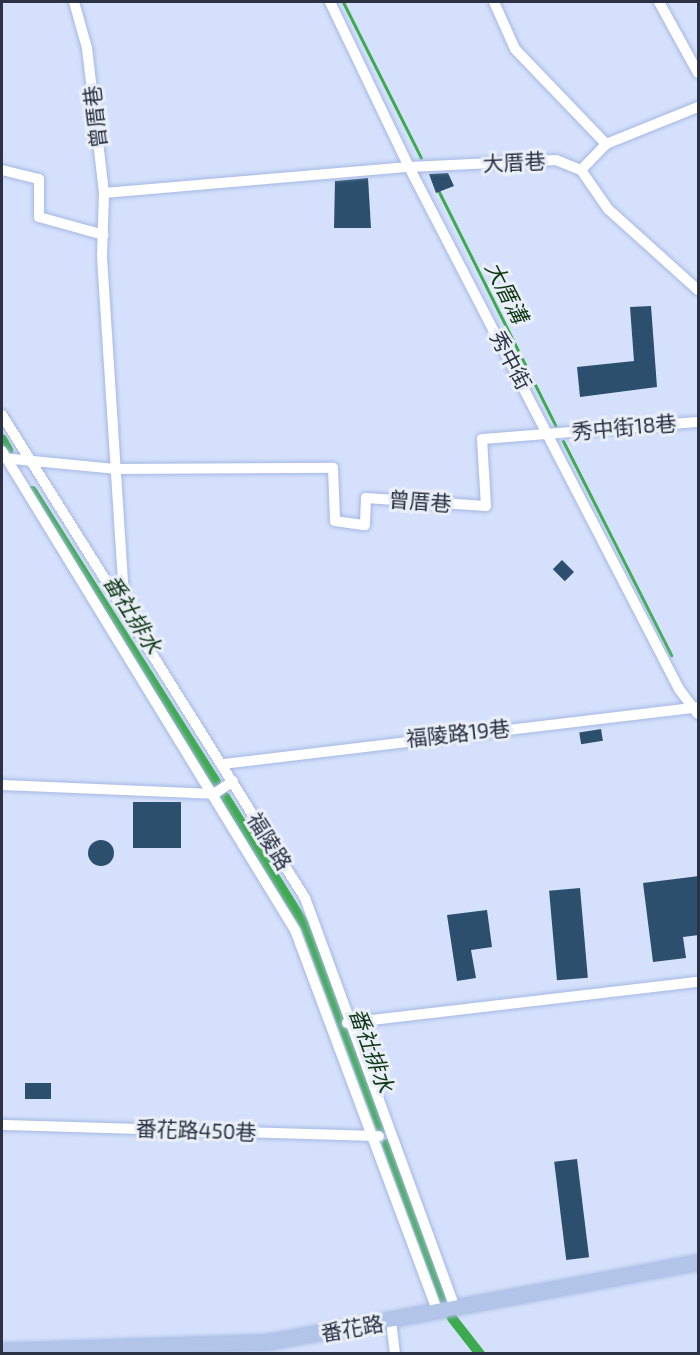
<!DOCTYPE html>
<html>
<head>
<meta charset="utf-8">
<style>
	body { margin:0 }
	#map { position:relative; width:700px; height:1355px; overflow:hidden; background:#d5e1fc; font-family:"Exo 2","Noto Sans TC",sans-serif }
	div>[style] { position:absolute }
	.stream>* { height:3px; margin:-1.5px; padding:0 1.5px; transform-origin:1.5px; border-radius:1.5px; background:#3eaa50 }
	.canal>* { height:10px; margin:-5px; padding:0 5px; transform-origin:5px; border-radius:5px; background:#3eaa50 }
	.building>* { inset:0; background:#2c4f6d; transform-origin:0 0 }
	.round { border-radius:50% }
	.roads { filter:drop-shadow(0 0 2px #a5b8e3) drop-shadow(0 0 2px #a5b8e3) }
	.minor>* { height:10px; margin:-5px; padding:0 5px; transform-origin:5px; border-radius:5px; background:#fff }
	.major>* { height:14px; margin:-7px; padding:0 7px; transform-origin:7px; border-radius:7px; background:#b3c4e9 }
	span { translate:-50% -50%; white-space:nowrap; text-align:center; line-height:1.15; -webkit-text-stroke:6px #eaeef7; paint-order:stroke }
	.street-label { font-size:21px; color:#2a3243 }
	.water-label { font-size:22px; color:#0d3814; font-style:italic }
	.frame { position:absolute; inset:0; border:3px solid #2a3243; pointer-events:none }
</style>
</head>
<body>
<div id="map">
	<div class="stream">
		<i style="left:343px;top:2px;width:174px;rotate:63.4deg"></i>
		<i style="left:438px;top:190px;width:263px;rotate:63.5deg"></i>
		<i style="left:563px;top:441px;width:240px;rotate:63.2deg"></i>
	</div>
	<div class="canal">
		<i style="left:2px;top:439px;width:13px;rotate:61deg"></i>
		<i style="left:32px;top:491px;width:344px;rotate:57.7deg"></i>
		<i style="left:225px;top:797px;width:153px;rotate:58.1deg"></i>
		<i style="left:306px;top:927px;width:215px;rotate:69.5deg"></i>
		<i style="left:387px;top:1144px;width:167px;rotate:69.7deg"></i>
		<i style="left:452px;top:1318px;width:46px;rotate:52.1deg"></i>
	</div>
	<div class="building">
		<i style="clip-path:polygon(448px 173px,454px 186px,436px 193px,429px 174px)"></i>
		<i style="clip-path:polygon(368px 178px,371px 228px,334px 228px,335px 181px)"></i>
		<i style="clip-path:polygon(651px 306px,657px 387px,580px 397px,577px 367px,634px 361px,630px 307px)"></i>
		<i style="left:562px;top:560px;width:17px;height:13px;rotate:45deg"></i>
		<i style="left:601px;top:729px;width:12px;height:22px;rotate:81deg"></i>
		<i style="left:133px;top:802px;width:48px;height:46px"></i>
		<i class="round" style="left:88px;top:840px;width:26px;height:26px"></i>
		<i style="clip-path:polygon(699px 876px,699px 935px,683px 937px,686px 958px,653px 962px,643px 883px)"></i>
		<i style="left:580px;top:888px;width:90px;height:31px;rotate:85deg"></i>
		<i style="clip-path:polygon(487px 910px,492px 947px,471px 950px,476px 978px,457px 981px,447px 915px)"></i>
		<i style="left:25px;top:1083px;width:26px;height:16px"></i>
		<i style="left:577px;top:1159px;width:99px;height:23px;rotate:83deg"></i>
	</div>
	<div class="roads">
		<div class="minor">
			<i style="left:74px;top:2px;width:48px;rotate:74.2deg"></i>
			<i style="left:87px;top:48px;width:146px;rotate:83.3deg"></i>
			<i style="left:104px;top:193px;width:64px;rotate:91.8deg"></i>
			<i style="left:102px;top:257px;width:357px;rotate:86.3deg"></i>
			<i style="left:330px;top:2px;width:183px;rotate:64.4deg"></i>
			<i style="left:409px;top:167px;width:588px;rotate:62.65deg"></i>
			<i style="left:679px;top:689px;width:31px;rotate:53deg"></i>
			<i style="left:494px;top:2px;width:51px;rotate:65.9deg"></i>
			<i style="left:515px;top:49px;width:132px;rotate:46.2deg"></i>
			<i style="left:659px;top:2px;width:81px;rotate:61.2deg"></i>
			<i style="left:2px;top:170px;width:38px;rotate:14deg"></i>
			<i style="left:39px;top:179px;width:38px;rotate:90deg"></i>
			<i style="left:39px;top:217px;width:67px;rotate:15.5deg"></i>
			<i style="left:581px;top:170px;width:47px;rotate:55.3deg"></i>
			<i style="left:608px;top:209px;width:121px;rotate:42deg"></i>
			<i style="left:104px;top:193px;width:306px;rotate:-4.9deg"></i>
			<i style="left:409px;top:167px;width:147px;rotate:-2.7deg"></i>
			<i style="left:556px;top:160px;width:27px;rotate:22deg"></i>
			<i style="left:581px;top:170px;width:36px;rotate:-46deg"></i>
			<i style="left:606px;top:144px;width:99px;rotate:-21.9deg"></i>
			<i style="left:2px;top:415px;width:570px;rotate:57.9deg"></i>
			<i style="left:305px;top:898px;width:437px;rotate:69.9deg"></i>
			<i style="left:2px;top:451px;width:562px;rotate:58.55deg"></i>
			<i style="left:295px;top:930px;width:408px;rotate:69.5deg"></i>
			<i style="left:2px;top:458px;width:116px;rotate:5.5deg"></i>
			<i style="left:117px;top:469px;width:216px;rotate:-0.3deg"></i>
			<i style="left:333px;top:468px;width:53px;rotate:87.8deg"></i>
			<i style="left:335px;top:521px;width:30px;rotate:8deg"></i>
			<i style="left:365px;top:525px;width:27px;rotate:-88deg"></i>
			<i style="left:366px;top:498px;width:120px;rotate:3.8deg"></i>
			<i style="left:486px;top:506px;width:67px;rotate:-93.4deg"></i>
			<i style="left:482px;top:439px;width:217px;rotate:-4.5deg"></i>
			<i style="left:223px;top:764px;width:478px;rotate:-6.8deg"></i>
			<i style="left:2px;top:785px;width:212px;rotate:2.4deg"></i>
			<i style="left:214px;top:794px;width:23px;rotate:-34deg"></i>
			<i style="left:347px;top:1023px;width:353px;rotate:-6.7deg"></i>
			<i style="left:2px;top:1125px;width:377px;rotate:1.7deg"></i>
			<i style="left:391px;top:1321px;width:33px;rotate:83deg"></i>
		</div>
		<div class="major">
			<i style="left:2px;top:1351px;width:268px;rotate:-1.9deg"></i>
			<i style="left:270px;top:1342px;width:435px;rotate:-10.5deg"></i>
		</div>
	</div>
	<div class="street-label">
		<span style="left:95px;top:117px;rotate:-97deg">曾厝巷</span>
		<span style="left:514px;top:162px;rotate:-3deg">大厝巷</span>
		<span style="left:511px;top:360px;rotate:62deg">秀中街</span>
		<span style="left:624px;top:427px;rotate:-5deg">秀中街18巷</span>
		<span style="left:420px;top:501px;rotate:4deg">曾厝巷</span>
		<span style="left:458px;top:733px;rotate:-6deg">福陵路19巷</span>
		<span style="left:270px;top:841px;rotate:58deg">福陵路</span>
		<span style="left:196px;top:1130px;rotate:2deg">番花路450巷</span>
		<span style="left:352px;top:1328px;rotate:-10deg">番花路</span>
	</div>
	<div class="water-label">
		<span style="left:507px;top:292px;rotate:63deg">大厝溝</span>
		<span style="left:133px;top:614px;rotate:58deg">番社排水</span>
		<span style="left:372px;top:1050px;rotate:70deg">番社排水</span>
	</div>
	<div class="frame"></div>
</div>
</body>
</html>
